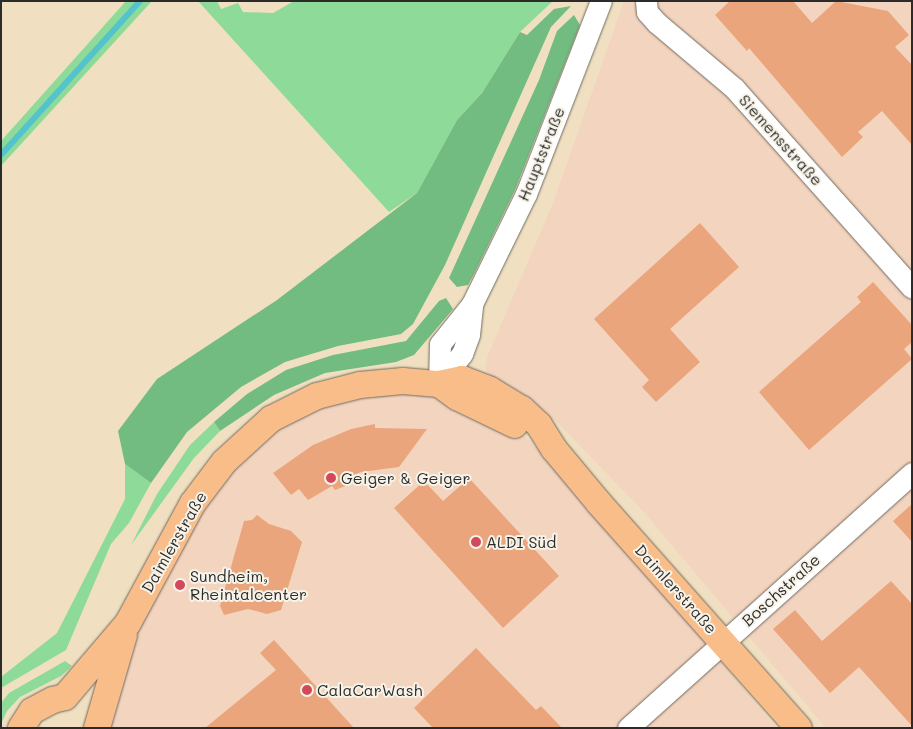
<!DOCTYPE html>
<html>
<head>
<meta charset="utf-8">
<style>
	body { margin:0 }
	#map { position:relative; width:913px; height:729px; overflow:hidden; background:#f0e0c1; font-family:Mali,sans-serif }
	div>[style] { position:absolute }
	.built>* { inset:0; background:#f3d4bf }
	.green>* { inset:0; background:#8edb99 }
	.forest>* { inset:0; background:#72bb81 }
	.stream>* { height:5.5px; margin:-2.75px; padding:0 2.75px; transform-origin:2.75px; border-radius:2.75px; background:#55c3cc }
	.building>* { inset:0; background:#eaa57c }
	.roads { filter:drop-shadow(0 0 1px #706a60) drop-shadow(0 0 1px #706a60) }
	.minor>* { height:21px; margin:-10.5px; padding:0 10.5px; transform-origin:10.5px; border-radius:10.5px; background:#fff }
	.major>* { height:26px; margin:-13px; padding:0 13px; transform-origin:13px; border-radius:13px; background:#f8bd89 }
	.dots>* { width:14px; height:14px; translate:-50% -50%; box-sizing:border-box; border:2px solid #f7f3e8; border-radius:50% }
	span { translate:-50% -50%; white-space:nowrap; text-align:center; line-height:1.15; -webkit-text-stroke:4px #f7f3e8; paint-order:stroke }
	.street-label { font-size:16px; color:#2b2b2b }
	.poi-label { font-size:16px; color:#2b2b2b }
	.left { translate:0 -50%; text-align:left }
	.frame { position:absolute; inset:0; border:2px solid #2b2b2b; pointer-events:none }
</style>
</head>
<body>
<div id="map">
	<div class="built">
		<i style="clip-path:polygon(624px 1px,912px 1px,912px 728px,826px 728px,642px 510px,557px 422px,488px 376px,485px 367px,488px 355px,553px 203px)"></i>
		<i style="clip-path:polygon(403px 381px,501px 415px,566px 475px,776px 728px,99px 728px,168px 555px,271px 419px)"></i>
	</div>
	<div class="green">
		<i style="clip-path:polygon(126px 1px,152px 1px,1px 166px,1px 141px)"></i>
		<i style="clip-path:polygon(198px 1px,217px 1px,221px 9px,238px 3px,243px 12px,273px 13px,294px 1px,553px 1px,520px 32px,482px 93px,457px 120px,417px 193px,389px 212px)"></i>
		<i style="clip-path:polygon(214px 422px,220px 431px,194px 458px,131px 545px,157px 494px,190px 445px)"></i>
		<i style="clip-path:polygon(125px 464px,151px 483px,129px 523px,111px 544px,66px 650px,1px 688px,1px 677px,57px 633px,125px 499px)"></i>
		<i style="clip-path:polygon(65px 661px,72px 666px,61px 676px,20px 697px,7px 711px,1px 724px,1px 703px,9px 693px)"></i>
	</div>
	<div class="forest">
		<i style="clip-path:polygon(571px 6px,551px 27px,445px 265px,413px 324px,401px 334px,338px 346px,285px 362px,241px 387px,187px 432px,151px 483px,125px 464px,118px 431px,157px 379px,277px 300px,417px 193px,457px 120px,482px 93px,520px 32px,527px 35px,554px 9px)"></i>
		<i style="clip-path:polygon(574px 15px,580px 25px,515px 190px,474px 274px,468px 285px,457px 287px,449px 278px,539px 80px,557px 31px)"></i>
		<i style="clip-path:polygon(446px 298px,453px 309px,414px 355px,396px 362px,325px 373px,274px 395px,220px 431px,214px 422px,247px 394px,286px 370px,333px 355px,406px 341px,439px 301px)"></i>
	</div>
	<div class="stream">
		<i style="left:1px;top:155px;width:207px;rotate:-47.9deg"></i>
	</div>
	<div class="building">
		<i style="clip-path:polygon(730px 1px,793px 1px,812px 23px,836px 1px,888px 11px,909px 35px,895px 47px,912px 65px,912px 145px,882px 111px,858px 132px,863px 137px,842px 157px,749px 48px,747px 51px,715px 15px)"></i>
		<i style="clip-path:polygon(700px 223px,739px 267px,670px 329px,700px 362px,656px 402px,642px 387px,649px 380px,594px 319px)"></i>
		<i style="clip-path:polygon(873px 282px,912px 325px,912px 342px,904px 349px,912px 359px,809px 450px,759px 392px,861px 302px,857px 297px)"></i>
		<i style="clip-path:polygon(375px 424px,375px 428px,427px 429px,399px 467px,361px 472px,347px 478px,348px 485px,335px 490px,332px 486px,308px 500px,299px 489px,291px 495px,273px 473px,313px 445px,351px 429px)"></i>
		<i style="clip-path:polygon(469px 478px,559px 576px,503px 628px,394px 508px,424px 481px,443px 501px)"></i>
		<i style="clip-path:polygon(912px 504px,912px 542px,893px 521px)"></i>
		<i style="clip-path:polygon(257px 515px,269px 524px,291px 531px,302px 542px,281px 610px,267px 614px,248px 609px,224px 615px,220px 606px,244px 521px,252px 520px)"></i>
		<i style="clip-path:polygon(891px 581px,912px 604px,912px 726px,859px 667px,830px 693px,773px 629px,795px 610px,822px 641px)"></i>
		<i style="clip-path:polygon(274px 640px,354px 728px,205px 728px,276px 670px,260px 653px)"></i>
		<i style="clip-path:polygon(476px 648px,536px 710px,541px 706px,562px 728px,433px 728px,414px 708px)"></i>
	</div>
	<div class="roads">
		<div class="minor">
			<i style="left:646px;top:1px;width:11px;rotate:85deg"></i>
			<i style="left:647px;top:12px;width:15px;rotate:48deg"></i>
			<i style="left:657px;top:23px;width:102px;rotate:40.2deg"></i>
			<i style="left:735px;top:89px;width:266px;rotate:48.3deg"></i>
			<i style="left:439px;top:384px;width:40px;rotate:-88.6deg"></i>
			<i style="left:440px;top:344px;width:51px;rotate:-51.3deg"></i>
			<i style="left:472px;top:304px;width:123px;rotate:-63.9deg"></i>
			<i style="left:526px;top:194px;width:207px;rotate:-68.8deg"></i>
			<i style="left:439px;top:384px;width:38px;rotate:-53deg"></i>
			<i style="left:462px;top:354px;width:20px;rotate:-70deg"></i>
			<i style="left:469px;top:335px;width:31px;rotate:-84deg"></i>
			<i style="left:628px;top:728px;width:382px;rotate:-41.9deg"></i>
		</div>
		<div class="major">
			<i style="left:439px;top:384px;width:22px;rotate:36deg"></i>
			<i style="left:457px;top:397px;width:64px;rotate:25.8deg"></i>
			<i style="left:21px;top:728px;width:20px;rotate:-57deg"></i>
			<i style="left:32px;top:711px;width:24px;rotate:-28deg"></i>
			<i style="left:53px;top:700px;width:12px;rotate:-14deg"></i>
			<i style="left:65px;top:697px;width:97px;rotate:-49.6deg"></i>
			<i style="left:128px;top:623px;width:136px;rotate:-61.6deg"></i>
			<i style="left:193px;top:503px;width:51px;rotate:-52.9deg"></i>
			<i style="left:224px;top:462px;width:64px;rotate:-42.5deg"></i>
			<i style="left:271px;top:419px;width:51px;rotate:-26.6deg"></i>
			<i style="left:317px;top:396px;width:44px;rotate:-14.3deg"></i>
			<i style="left:360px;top:385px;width:43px;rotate:-5.3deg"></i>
			<i style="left:403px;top:381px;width:36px;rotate:5deg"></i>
			<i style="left:439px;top:384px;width:24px;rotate:-12deg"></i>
			<i style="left:462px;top:379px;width:30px;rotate:21deg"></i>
			<i style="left:490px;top:390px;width:37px;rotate:31deg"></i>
			<i style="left:522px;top:409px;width:23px;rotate:43deg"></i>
			<i style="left:539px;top:425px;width:28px;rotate:58deg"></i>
			<i style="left:554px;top:449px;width:70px;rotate:50.2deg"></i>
			<i style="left:599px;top:503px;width:301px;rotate:48.4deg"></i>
			<i style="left:97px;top:728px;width:97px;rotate:-73.8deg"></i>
		</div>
	</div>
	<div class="dots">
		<i style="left:331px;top:478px;background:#d1495b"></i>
		<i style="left:476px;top:542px;background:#d1495b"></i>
		<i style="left:180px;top:585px;background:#d1495b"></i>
		<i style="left:307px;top:690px;background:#d1495b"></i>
	</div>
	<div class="street-label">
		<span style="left:781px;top:140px;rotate:48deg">Siemensstraße</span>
		<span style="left:541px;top:154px;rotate:-68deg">Hauptstraße</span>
		<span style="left:174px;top:542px;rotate:-60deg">Daimlerstraße</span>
		<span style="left:676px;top:589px;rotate:48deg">Daimlerstraße</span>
		<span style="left:781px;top:590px;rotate:-42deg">Boschstraße</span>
	</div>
	<div class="poi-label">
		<span class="left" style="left:341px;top:478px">Geiger &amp; Geiger</span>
		<span class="left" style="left:486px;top:542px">ALDI Süd</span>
		<span class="left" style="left:190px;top:585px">Sundheim,<br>Rheintalcenter</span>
		<span class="left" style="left:317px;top:690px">CalaCarWash</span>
	</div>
	<div class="frame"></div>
</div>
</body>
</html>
